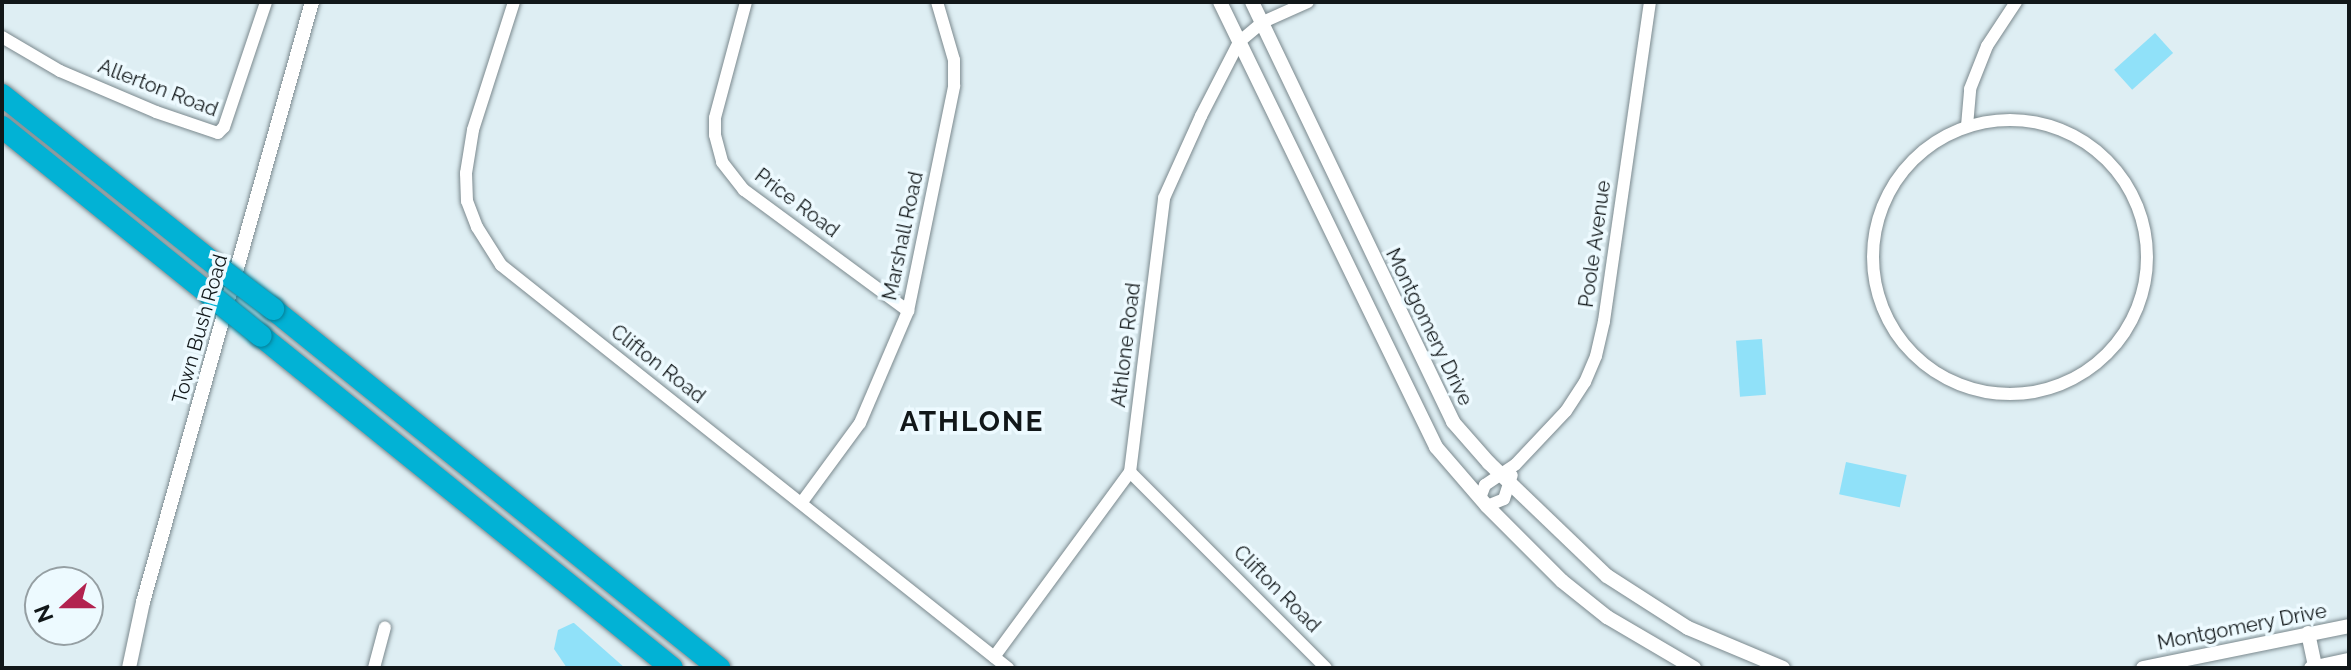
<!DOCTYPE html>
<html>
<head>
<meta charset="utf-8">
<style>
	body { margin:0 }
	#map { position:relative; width:2351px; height:670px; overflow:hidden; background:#deeef3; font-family:Raleway,sans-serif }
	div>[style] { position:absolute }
	.green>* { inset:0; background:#90e1f9; transform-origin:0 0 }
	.roads { filter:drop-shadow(0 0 2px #7b898e) drop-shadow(0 0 2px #7b898e) }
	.minor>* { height:12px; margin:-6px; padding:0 6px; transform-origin:6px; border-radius:6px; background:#fff }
	.minor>.ring { margin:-6px; padding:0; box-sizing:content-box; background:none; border:12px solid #fff; border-radius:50% }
	.tertiary>* { height:14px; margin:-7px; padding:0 7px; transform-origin:7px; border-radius:7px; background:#fff }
	.motorway>* { height:22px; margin:-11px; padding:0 11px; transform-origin:11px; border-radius:11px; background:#02b2d5 }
	.bridges { filter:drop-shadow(0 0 2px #077c93) drop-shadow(0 0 2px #077c93) }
	.motorway-bridge>* { height:22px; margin:-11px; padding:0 11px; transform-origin:11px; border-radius:11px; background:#02b2d5 }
	span { translate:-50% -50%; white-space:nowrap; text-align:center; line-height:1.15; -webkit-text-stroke:7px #edfaff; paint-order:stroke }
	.street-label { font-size:20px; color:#111719 }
	.district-label { font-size:28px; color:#111719; font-weight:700; letter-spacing:2px }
	.frame { position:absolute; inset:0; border:4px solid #111719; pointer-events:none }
	.north { position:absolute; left:24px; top:566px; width:80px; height:80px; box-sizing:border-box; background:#edfaff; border:2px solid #959fa3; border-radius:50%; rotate:249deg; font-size:22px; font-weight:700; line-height:32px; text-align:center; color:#111719 }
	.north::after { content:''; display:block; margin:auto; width:28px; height:36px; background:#b2224f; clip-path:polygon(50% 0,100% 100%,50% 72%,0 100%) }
</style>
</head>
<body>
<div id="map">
	<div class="green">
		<i style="left:2155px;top:33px;width:27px;height:55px;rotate:48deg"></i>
		<i style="left:1762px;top:339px;width:56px;height:26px;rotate:86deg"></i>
		<i style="left:1846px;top:462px;width:62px;height:33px;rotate:12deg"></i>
		<i style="clip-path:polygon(573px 623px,574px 623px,625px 668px,567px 668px,554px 649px,558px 630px)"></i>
	</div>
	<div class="roads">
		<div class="minor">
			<i style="left:514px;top:2px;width:134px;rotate:107.8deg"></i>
			<i style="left:473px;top:130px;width:44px;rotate:99.2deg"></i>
			<i style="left:466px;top:173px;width:28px;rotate:88deg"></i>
			<i style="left:467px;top:201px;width:28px;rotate:69deg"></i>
			<i style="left:477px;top:227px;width:45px;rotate:57.7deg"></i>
			<i style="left:501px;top:265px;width:648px;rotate:38.48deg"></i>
			<i style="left:746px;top:2px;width:120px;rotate:105deg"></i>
			<i style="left:715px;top:118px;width:17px;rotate:90deg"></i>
			<i style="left:715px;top:135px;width:28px;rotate:75deg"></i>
			<i style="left:722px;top:162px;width:36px;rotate:52deg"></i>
			<i style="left:744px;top:190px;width:204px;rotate:36.4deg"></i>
			<i style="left:2px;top:37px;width:67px;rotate:30.4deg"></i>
			<i style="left:60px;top:71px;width:104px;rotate:23.1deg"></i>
			<i style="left:156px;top:112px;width:65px;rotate:18.7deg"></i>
			<i style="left:218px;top:133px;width:8px;rotate:-45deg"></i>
			<i style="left:224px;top:127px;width:132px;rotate:-71.4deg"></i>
			<i class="ring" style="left:1873px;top:120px;width:262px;height:262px"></i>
			<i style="left:1967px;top:126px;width:37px;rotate:-85deg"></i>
			<i style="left:1970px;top:89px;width:46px;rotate:-68.4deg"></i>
			<i style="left:1987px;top:46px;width:53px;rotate:-56.6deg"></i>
			<i style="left:1130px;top:472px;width:277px;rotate:45deg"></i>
			<i style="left:1480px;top:498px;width:14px;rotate:-69deg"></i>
			<i style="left:1485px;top:485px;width:36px;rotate:-34deg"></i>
			<i style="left:1515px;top:465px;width:74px;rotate:-46.6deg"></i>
			<i style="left:1566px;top:411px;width:35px;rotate:-57deg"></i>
			<i style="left:1585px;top:382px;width:28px;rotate:-67deg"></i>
			<i style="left:1596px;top:356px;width:36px;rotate:-77deg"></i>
			<i style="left:1604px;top:321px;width:322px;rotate:-81.8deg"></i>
			<i style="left:802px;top:502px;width:98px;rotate:-53.7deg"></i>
			<i style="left:860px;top:423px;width:122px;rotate:-66.8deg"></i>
			<i style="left:908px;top:311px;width:230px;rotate:-78.4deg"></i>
			<i style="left:954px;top:86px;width:26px;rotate:-90deg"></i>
			<i style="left:954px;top:60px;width:60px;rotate:-106.3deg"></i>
			<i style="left:1487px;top:506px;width:18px;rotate:-22deg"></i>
			<i style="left:1504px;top:499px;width:25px;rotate:-72deg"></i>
			<i style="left:994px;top:657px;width:230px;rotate:-53.7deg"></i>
			<i style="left:1130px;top:472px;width:276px;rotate:-82.9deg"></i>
			<i style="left:1164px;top:198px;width:90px;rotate:-65.7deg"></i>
			<i style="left:1201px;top:116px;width:83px;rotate:-62.8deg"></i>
			<i style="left:1239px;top:42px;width:31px;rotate:-40deg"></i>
			<i style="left:1263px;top:22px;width:49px;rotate:-24deg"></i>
			<i style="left:374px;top:668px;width:42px;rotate:-75deg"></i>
		</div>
		<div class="tertiary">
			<i style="left:1220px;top:2px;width:495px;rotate:64.1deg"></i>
			<i style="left:1436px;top:447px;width:78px;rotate:49.2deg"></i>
			<i style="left:1487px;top:506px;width:106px;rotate:45deg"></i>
			<i style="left:1562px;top:581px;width:58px;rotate:38.7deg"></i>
			<i style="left:1607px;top:617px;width:101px;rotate:30.4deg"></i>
			<i style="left:1252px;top:2px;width:466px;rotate:64.4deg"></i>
			<i style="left:1453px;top:422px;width:55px;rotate:48.7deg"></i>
			<i style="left:1489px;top:463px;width:163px;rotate:43.8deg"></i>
			<i style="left:1607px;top:576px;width:96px;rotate:32.7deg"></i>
			<i style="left:1688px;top:628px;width:103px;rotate:22.8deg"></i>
			<i style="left:2308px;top:633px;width:35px;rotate:78deg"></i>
			<i style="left:129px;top:668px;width:67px;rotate:-78deg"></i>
			<i style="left:143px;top:602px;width:623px;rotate:-74.27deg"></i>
			<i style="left:2143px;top:668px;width:210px;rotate:-11.5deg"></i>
			<i style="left:2311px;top:668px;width:39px;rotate:-12deg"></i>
		</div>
		<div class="motorway">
			<i style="left:2px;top:95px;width:283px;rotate:38.5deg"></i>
			<i style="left:2px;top:127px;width:272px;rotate:38.9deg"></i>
			<i style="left:273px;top:309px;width:573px;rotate:38.83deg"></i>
			<i style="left:261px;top:336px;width:528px;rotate:38.93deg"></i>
		</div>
	</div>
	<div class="bridges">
		<div class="motorway-bridge">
			<i style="left:223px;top:271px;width:63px;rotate:37.2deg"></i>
			<i style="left:214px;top:298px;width:60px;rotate:39deg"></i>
		</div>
	</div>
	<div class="street-label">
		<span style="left:158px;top:88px;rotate:21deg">Allerton Road</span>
		<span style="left:797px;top:203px;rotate:37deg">Price Road</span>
		<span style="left:903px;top:236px;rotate:-78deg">Marshall Road</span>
		<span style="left:1595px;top:244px;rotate:-82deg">Poole Avenue</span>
		<span style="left:1429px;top:327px;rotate:64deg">Montgomery Drive</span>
		<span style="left:200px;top:329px;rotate:-74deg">Town Bush Road</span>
		<span style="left:1126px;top:345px;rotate:-83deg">Athlone Road</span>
		<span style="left:658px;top:364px;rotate:38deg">Clifton Road</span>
		<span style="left:1277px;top:589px;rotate:45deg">Clifton Road</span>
		<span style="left:2242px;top:627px;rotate:-11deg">Montgomery Drive</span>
	</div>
	<div class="district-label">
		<span style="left:972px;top:422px">ATHLONE</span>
	</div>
	<div class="frame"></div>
	<div class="north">N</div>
</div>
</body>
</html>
